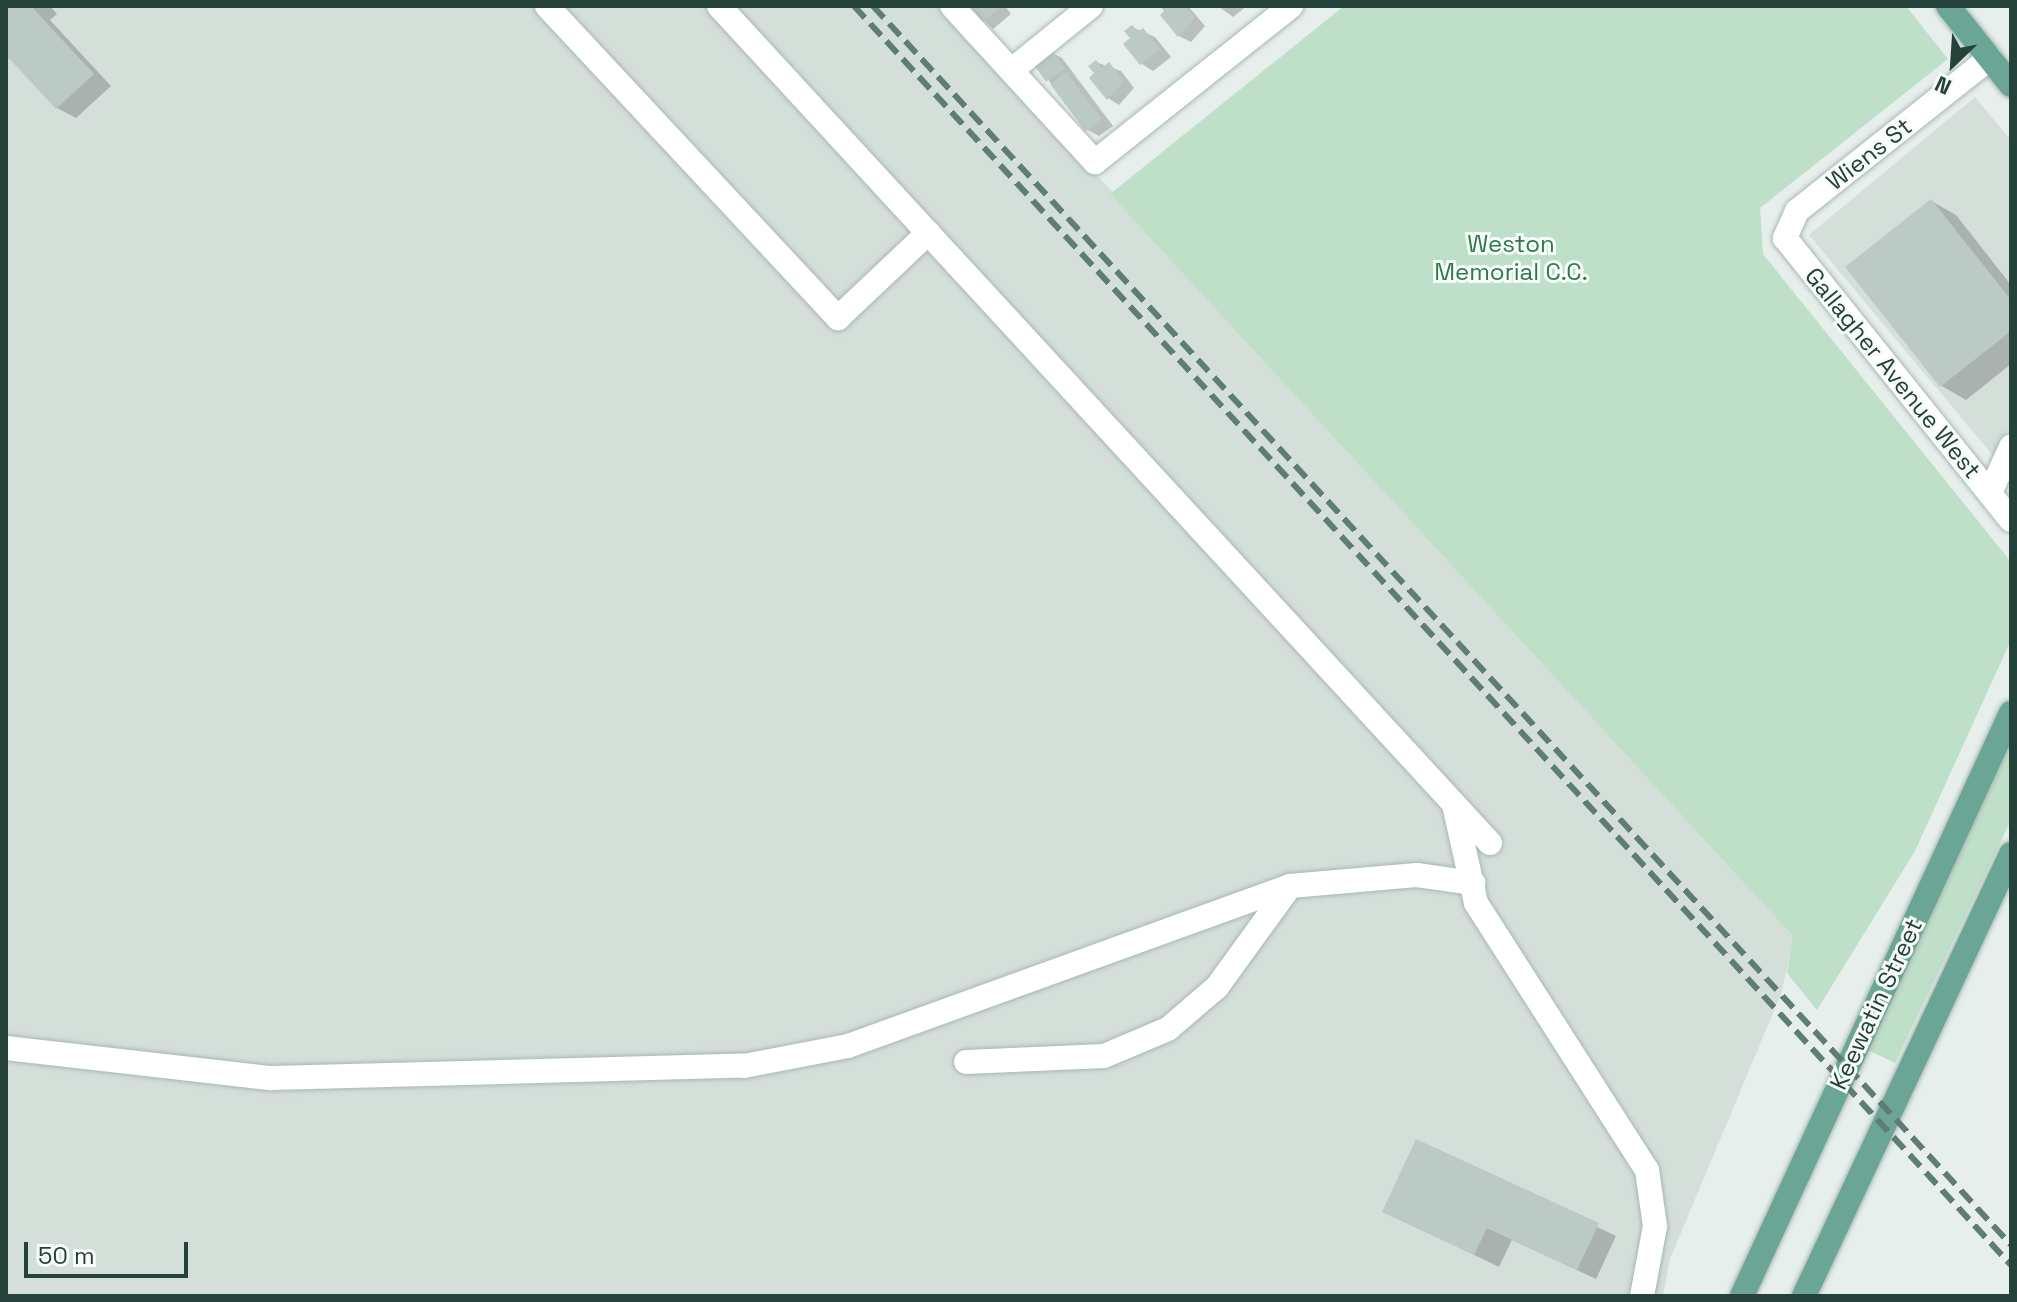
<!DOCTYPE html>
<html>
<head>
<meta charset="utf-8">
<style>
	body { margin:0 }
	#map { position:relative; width:2017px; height:1302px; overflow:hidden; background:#e6efeb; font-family:"Space Grotesk",sans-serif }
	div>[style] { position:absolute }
	.built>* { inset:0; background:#d4dfda }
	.green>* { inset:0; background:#bfe0c8 }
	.shadow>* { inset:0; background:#0003 }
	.building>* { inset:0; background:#bbcac4; transform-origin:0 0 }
	.roads { filter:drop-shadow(0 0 2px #a8b8b2) drop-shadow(0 0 2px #a8b8b2) }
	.minor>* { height:24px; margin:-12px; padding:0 12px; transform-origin:12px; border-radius:12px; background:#fff }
	.major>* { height:24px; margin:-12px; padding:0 12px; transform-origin:12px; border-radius:12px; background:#6aa596 }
	.rail>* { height:6px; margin-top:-3px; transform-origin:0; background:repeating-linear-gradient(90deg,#5f7d75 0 16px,transparent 0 24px) }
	span { translate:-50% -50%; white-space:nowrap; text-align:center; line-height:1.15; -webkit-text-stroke:6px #f7fbf9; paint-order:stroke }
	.street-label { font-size:24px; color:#24423a }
	.park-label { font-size:24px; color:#2d7a4b }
	.frame { position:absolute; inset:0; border:8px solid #24423a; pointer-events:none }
	.north { position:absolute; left:1913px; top:24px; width:80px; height:80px; -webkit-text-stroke:6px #f7fbf9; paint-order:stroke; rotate:205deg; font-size:22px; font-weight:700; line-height:32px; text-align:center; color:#24423a }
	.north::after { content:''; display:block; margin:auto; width:28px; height:36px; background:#24423a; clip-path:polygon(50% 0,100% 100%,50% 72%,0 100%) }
	.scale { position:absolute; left:24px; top:1242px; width:164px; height:36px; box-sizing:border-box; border:4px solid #24423a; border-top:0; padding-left:10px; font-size:24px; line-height:28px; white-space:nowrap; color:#24423a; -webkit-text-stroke:6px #f7fbf9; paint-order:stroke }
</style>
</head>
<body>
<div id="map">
	<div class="built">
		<i style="clip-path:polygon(6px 6px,942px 6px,1794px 937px,1781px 994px,1670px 1259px,1663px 1296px,6px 1296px)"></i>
		<i style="clip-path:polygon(1975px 97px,2011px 140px,2011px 425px,1995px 458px,1809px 235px)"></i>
	</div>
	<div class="green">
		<i style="clip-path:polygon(1344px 6px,1906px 6px,1948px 59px,1760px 208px,1763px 254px,2011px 562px,2011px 640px,1915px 851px,1817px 1010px,1787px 973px,1793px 936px,1110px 194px)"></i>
		<i style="clip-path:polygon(2011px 740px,2011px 820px,1895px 1063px,1868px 1050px)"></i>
	</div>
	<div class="shadow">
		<i style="clip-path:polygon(6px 6px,50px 6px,57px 14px,50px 20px,111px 86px,76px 118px,57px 108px,10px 57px,6px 61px)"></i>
		<i style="clip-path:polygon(969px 6px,1005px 6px,1011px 14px,993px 29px)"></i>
		<i style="clip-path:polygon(1162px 6px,1188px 6px,1205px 26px,1191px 42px,1179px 36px)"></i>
		<i style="clip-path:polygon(1218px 6px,1247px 6px,1233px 17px)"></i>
		<i style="clip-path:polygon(1132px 27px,1155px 37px,1171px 57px,1153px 71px,1142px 64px,1126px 45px,1133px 39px)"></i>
		<i style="clip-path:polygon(1051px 52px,1062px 58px,1113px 126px,1099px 136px,1088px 130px,1049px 81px)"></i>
		<i style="clip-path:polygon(1096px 62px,1121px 71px,1134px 88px,1119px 105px,1108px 98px)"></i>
		<i style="clip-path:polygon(1931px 201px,1956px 215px,2011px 285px,2011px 364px,1966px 400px,1942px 386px)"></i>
		<i style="clip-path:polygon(1417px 1141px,1616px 1236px,1596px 1279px,1512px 1240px,1499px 1267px,1384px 1211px)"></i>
	</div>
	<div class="building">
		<i style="clip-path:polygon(6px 6px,31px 6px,94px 74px,56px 109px,6px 55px)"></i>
		<i style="clip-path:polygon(966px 6px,1002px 6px,980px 24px)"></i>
		<i style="clip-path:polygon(1160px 6px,1185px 6px,1195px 18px,1178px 37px,1160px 15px,1164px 11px)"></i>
		<i style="clip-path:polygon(1132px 25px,1138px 32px,1143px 28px,1160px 49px,1140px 65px,1123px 44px,1130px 38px,1124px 31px)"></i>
		<i style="left:1051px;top:49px;width:24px;height:23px;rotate:55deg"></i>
		<i style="clip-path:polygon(1096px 60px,1102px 68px,1109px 62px,1124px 81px,1107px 100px,1089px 78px,1094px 73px,1088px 66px)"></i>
		<i style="left:1066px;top:72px;width:59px;height:20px;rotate:53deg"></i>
		<i style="clip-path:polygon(1931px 199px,2011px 300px,2011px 331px,1940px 387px,1845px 267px)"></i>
		<i style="clip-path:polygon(1416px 1139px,1599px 1223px,1577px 1270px,1487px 1228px,1474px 1255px,1382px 1212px)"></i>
	</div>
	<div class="roads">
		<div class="minor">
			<i style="left:547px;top:6px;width:427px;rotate:47deg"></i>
			<i style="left:838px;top:318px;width:124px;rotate:-43.4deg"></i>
			<i style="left:719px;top:6px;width:1138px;rotate:47.35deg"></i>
			<i style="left:952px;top:6px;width:212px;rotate:47.5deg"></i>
			<i style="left:1095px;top:162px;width:251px;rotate:-38.5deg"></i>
			<i style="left:1990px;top:58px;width:246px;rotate:141.6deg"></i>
			<i style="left:1797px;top:211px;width:30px;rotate:114deg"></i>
			<i style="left:1785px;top:238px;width:361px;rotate:51.3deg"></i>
			<i style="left:1013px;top:69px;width:100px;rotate:-38.9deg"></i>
			<i style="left:1990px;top:493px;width:51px;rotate:-65.5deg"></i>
			<i style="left:1455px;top:809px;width:96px;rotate:77.4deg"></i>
			<i style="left:1476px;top:903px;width:317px;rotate:57.4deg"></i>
			<i style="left:1647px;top:1170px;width:57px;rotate:81.9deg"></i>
			<i style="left:1655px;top:1226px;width:71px;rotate:100.5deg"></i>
			<i style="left:6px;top:1048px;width:267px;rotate:6.5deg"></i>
			<i style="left:271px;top:1078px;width:473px;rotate:-1.5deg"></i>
			<i style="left:744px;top:1066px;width:106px;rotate:-10.9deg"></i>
			<i style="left:848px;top:1046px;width:470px;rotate:-19.9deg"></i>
			<i style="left:966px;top:1062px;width:138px;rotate:-2.5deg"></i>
			<i style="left:1104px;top:1056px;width:69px;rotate:-22.9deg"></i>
			<i style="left:1168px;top:1029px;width:65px;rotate:-40.6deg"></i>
			<i style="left:1217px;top:987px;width:125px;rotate:-54.1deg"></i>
			<i style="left:1290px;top:886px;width:127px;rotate:-5deg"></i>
			<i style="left:1417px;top:875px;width:57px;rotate:8.1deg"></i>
		</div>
		<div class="major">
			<i style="left:1948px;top:6px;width:101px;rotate:51.4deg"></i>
			<i style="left:1742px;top:1296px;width:642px;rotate:-65.23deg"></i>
			<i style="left:1804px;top:1296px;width:488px;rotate:-64.9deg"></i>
		</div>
	</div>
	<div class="rail">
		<i style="left:854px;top:6px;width:1710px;rotate:47.42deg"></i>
		<i style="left:873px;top:6px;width:1682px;rotate:47.43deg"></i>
	</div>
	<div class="street-label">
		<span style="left:1869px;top:154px;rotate:-38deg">Wiens St</span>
		<span style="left:1893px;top:373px;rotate:51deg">Gallagher Avenue West</span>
		<span style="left:1876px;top:1004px;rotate:-65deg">Keewatin Street</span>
	</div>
	<div class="park-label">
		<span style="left:1511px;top:258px">Weston<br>Memorial C.C.</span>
	</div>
	<div class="frame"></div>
	<div class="north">N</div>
	<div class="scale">50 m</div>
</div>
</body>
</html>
